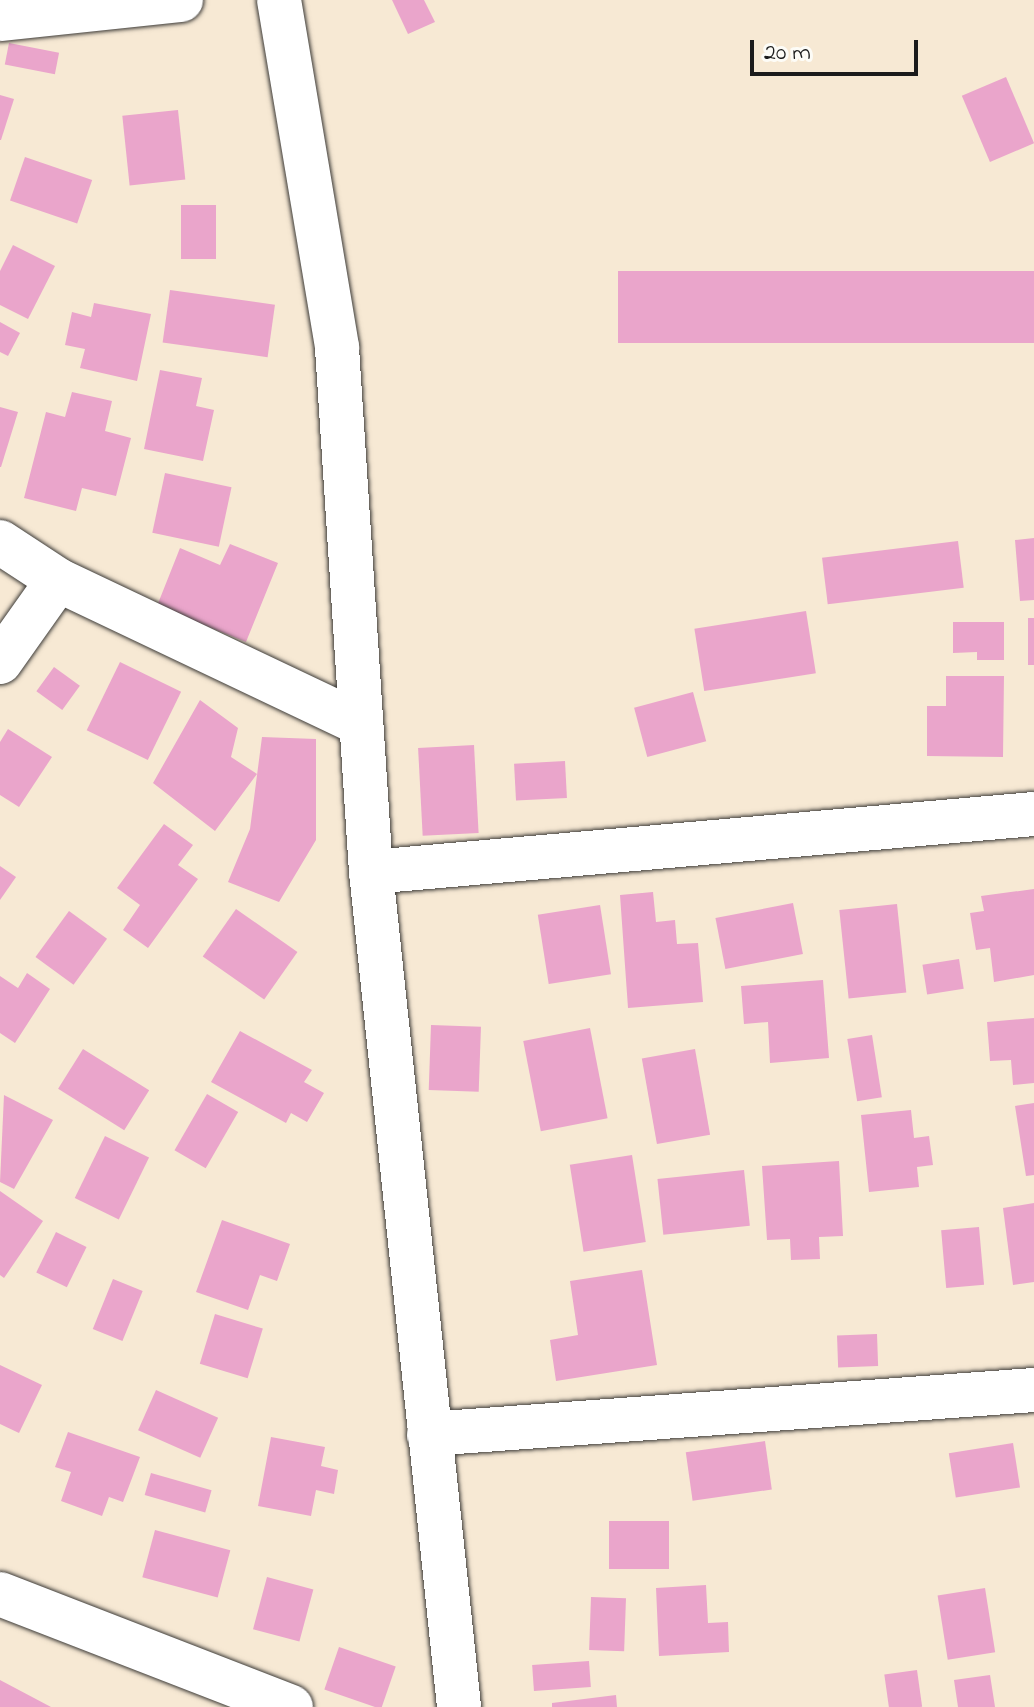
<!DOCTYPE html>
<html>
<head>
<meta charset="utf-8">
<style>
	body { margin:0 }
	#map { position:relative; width:1034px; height:1707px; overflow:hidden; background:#f7e9d4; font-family:"Indie Flower",sans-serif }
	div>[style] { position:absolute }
	.building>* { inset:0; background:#eaa5cb; transform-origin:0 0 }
	.roads { filter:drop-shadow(0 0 2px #3d3b38) drop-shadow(0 0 2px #3d3b38) }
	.minor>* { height:44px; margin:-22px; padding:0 22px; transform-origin:22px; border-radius:22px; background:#fff }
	span { translate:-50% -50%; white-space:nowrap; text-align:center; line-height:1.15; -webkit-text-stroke:7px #fdfcf7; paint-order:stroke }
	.scale { position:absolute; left:750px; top:40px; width:168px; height:36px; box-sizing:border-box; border:4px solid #1c1c1c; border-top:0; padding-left:10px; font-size:24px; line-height:28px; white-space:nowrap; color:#1c1c1c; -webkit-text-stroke:6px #fdfcf7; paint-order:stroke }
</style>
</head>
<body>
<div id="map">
	<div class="building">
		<i style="clip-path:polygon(392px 0,424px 0,435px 22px,408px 34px)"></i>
		<i style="left:9px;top:43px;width:51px;height:22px;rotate:11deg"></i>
		<i style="left:1006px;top:77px;width:72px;height:48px;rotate:67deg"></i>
		<i style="clip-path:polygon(0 95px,14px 99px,1px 140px,0 140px)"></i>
		<i style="left:178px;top:110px;width:70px;height:56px;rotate:84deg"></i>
		<i style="left:25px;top:157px;width:71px;height:46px;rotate:19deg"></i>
		<i style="left:216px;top:205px;width:54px;height:35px;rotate:90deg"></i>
		<i style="clip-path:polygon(13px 245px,55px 266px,28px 319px,0 305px,0 271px)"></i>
		<i style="left:1034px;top:271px;width:72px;height:416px;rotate:90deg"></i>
		<i style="left:170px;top:290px;width:106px;height:53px;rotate:8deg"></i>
		<i style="clip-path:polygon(94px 303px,151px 314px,137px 381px,80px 368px,85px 349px,65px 345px,72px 312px,91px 317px)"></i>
		<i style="clip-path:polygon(0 322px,20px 333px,8px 356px,0 352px)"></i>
		<i style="clip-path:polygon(160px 370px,202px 378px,196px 406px,214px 410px,203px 461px,144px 449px)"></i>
		<i style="clip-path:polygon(72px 392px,112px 401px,105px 431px,131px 438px,116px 496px,82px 488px,76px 511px,24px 498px,46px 412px,65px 417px)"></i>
		<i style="clip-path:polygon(0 407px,18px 412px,1px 467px,0 467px)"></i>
		<i style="left:165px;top:473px;width:68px;height:61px;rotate:12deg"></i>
		<i style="clip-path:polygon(1034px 538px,1034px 600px,1020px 601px,1015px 540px)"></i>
		<i style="left:958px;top:541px;width:47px;height:137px;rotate:83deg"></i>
		<i style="clip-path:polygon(230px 544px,278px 563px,246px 642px,157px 606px,180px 548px,220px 565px)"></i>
		<i style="left:806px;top:611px;width:63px;height:113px;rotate:81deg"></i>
		<i style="left:1028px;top:618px;width:6px;height:47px"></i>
		<i style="clip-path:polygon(953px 622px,1004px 622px,1004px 660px,977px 660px,977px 652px,953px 653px)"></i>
		<i style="left:120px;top:662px;width:68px;height:76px;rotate:26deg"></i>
		<i style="left:54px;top:667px;width:32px;height:30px;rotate:36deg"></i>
		<i style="clip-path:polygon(946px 676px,1004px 676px,1003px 757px,927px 756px,927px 706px,946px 706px)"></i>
		<i style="left:693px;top:692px;width:51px;height:61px;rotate:75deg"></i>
		<i style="clip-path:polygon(200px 700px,238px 728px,231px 757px,257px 774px,215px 831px,153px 783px)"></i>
		<i style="clip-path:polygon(8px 729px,52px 757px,19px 807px,0 795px,0 742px)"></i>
		<i style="clip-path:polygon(262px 737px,316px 739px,316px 840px,279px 902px,228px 882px,250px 829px)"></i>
		<i style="left:474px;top:745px;width:88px;height:56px;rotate:87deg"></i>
		<i style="left:565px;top:761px;width:37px;height:51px;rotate:87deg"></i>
		<i style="clip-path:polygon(164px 824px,193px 845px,178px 865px,198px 879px,148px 948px,123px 930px,140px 905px,117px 888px)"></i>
		<i style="clip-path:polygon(0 866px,16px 877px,0 900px)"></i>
		<i style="clip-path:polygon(1034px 889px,1034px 975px,994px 982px,990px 948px,976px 950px,970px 913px,984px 911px,981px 896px)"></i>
		<i style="clip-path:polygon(653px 892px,656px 922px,675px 920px,677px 944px,698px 943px,703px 1002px,628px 1008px,620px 895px)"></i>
		<i style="left:793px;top:903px;width:52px;height:79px;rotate:79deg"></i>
		<i style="left:897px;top:904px;width:89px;height:58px;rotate:84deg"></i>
		<i style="left:600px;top:905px;width:70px;height:63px;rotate:81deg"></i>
		<i style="left:236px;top:909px;width:75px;height:58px;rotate:35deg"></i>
		<i style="left:69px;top:911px;width:47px;height:57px;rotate:36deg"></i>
		<i style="left:959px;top:959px;width:30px;height:37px;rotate:81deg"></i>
		<i style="clip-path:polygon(27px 973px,50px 989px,15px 1043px,0 1033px,0 976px,18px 988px)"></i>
		<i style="clip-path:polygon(823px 980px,829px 1058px,770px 1063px,768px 1022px,744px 1024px,741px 986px)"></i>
		<i style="clip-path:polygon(1034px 1018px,1034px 1083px,1013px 1085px,1011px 1060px,990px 1061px,987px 1022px)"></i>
		<i style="left:431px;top:1025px;width:50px;height:65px;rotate:2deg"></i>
		<i style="left:590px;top:1028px;width:92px;height:68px;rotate:79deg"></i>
		<i style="clip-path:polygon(240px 1031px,312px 1070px,304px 1082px,324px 1093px,307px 1122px,291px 1113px,286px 1123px,211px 1082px)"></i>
		<i style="left:872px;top:1035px;width:63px;height:25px;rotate:81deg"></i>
		<i style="left:83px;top:1049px;width:78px;height:47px;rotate:32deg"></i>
		<i style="left:695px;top:1049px;width:87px;height:54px;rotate:80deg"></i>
		<i style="left:207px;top:1094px;width:36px;height:65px;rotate:30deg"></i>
		<i style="clip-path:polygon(4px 1095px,53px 1120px,14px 1189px,0 1182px)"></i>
		<i style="clip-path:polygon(1034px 1103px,1034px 1175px,1026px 1176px,1015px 1106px)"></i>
		<i style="clip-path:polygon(911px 1110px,914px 1138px,929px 1136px,933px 1165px,917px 1167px,919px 1187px,869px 1192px,861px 1115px)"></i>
		<i style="left:105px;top:1136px;width:49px;height:69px;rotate:26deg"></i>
		<i style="left:632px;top:1155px;width:88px;height:63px;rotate:81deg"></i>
		<i style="clip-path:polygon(839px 1161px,843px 1236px,819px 1237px,820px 1259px,791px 1260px,790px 1239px,767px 1240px,762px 1166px)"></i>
		<i style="left:744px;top:1170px;width:56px;height:87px;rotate:84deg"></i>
		<i style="clip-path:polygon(0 1191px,43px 1221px,4px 1278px,0 1275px)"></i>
		<i style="clip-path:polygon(1034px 1203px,1034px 1282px,1013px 1285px,1003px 1208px)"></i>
		<i style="clip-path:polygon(222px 1220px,290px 1244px,277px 1281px,260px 1275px,248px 1310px,196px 1292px)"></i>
		<i style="left:979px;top:1227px;width:58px;height:38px;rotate:85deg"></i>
		<i style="left:56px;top:1232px;width:34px;height:45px;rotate:26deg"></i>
		<i style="clip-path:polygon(642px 1270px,657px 1365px,556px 1381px,550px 1340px,578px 1335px,570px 1281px)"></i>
		<i style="left:113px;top:1279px;width:32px;height:54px;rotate:22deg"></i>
		<i style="left:215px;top:1314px;width:50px;height:52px;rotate:17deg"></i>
		<i style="left:877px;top:1334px;width:32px;height:40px;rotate:88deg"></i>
		<i style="clip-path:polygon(0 1365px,42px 1385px,19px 1433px,0 1424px)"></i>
		<i style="left:156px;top:1390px;width:68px;height:44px;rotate:24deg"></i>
		<i style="clip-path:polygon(68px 1432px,140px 1457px,123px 1502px,109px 1497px,102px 1516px,61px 1501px,71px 1472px,55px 1467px)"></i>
		<i style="clip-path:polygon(271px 1437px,325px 1447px,321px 1466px,338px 1470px,334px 1494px,316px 1490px,311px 1516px,258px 1506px)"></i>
		<i style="left:765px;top:1441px;width:49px;height:80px;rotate:82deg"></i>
		<i style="left:1013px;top:1443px;width:45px;height:65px;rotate:81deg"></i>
		<i style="left:151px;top:1473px;width:63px;height:23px;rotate:16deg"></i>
		<i style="left:609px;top:1521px;width:60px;height:48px"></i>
		<i style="left:155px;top:1530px;width:78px;height:49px;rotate:15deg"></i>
		<i style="left:267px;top:1577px;width:48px;height:54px;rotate:15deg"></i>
		<i style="clip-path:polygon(706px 1585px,708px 1623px,728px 1622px,729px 1652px,659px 1656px,656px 1588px)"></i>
		<i style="left:985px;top:1588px;width:65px;height:48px;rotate:81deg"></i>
		<i style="left:591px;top:1597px;width:35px;height:53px;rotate:2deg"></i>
		<i style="left:339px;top:1647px;width:60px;height:45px;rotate:19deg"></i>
		<i style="left:589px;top:1661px;width:26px;height:57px;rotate:86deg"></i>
		<i style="left:917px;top:1670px;width:37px;height:33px;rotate:82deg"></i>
		<i style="clip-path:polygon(990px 1675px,995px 1707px,958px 1707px,954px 1680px)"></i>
		<i style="clip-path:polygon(0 1680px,51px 1707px,0 1707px)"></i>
		<i style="clip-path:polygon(616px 1695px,617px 1707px,552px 1707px,552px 1703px)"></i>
	</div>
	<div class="roads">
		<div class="minor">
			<i style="left:279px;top:0;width:353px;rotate:80.5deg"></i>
			<i style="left:337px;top:348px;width:525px;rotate:86.29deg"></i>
			<i style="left:371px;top:872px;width:840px;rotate:83.98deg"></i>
			<i style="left:0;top:19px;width:182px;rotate:-6deg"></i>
			<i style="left:0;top:542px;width:69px;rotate:33.2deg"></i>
			<i style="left:58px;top:580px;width:333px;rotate:25.4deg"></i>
			<i style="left:0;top:662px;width:100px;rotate:-54.7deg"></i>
			<i style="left:371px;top:872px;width:666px;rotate:-5deg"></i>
			<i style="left:429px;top:1434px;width:607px;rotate:-4.16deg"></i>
			<i style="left:0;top:1594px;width:312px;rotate:21.2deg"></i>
		</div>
	</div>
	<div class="scale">20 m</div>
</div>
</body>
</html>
